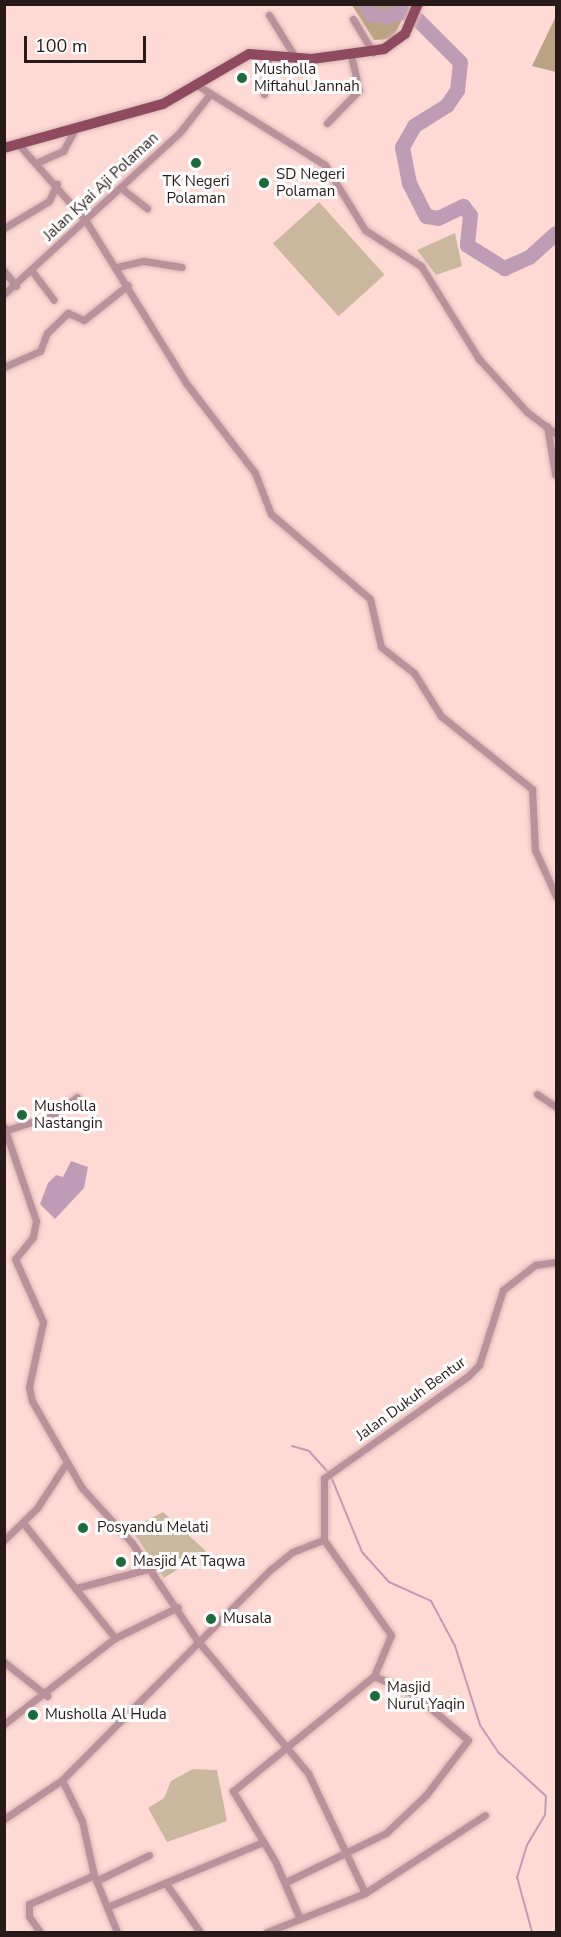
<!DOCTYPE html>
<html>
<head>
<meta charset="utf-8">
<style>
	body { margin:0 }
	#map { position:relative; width:561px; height:1937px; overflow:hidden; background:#ffdad5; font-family:"Nunito Sans",sans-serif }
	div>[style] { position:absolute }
	.green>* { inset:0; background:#cab89e; transform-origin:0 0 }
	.forest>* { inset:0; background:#baa382 }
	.water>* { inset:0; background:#bf9cb5 }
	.stream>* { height:2px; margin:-1px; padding:0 1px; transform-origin:1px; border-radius:1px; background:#bf9cb5 }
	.river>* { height:15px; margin:-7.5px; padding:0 7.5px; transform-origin:7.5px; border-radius:7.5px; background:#bf9cb5 }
	.roads { filter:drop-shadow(0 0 2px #d8b7b3) drop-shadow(0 0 2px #d8b7b3) }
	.street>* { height:7px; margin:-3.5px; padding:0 3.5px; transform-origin:3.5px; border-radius:3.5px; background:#b9919b }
	.primary>* { height:10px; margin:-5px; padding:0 5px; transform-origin:5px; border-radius:5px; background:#8f4a5f }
	.dots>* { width:16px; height:16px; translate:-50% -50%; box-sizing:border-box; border:3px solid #fff; border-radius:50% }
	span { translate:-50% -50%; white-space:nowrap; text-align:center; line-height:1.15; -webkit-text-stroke:6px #fff; paint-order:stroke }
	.poi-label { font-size:15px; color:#271a19 }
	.left { translate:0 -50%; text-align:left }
	.street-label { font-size:15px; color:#271a19 }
	.frame { position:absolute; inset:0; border:6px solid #271a19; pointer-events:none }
	.scale { position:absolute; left:24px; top:36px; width:122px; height:27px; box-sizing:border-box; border:3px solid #271a19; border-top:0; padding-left:8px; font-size:18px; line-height:21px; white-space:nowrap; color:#271a19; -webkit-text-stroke:4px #fff; paint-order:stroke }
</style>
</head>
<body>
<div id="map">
	<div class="green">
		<i style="left:319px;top:202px;width:98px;height:62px;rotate:48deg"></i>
		<i style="clip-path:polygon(455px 233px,462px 266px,436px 275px,417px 250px)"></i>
		<i style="clip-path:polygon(163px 1512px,206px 1551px,164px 1578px,131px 1529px)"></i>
		<i style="clip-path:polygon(193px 1769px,217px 1770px,227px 1821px,167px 1842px,148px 1808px,164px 1798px,171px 1781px)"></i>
	</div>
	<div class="forest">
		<i style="clip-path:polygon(352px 5px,409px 4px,410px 5px,392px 39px,374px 40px)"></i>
		<i style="clip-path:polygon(556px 16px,556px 72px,532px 66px)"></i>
	</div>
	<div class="water">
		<i style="clip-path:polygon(71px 1161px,88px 1167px,84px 1188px,55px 1219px,40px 1204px,48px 1183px,56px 1175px,63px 1177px)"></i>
	</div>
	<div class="stream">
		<i style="left:292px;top:1446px;width:18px;rotate:16deg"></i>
		<i style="left:309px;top:1451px;width:31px;rotate:48deg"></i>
		<i style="left:330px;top:1474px;width:84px;rotate:67.7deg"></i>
		<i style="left:362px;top:1552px;width:40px;rotate:48deg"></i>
		<i style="left:389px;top:1582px;width:46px;rotate:24.3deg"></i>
		<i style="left:431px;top:1601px;width:51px;rotate:61.9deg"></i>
		<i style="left:455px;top:1646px;width:83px;rotate:72.4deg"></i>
		<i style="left:480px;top:1725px;width:34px;rotate:56deg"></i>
		<i style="left:499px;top:1753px;width:64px;rotate:42.5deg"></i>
		<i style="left:546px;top:1796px;width:19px;rotate:93deg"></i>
		<i style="left:545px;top:1815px;width:35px;rotate:121deg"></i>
		<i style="left:527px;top:1845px;width:34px;rotate:107deg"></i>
		<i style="left:517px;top:1877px;width:57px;rotate:74.7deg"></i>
	</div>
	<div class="river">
		<i style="left:365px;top:4px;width:12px;rotate:59deg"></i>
		<i style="left:371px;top:14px;width:17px;rotate:7deg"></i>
		<i style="left:388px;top:16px;width:15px;rotate:-20deg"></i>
		<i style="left:402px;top:11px;width:18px;rotate:29deg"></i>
		<i style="left:418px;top:20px;width:59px;rotate:45deg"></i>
		<i style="left:460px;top:62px;width:28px;rotate:96deg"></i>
		<i style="left:457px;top:90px;width:18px;rotate:124deg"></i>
		<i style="left:447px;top:105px;width:39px;rotate:148deg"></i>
		<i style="left:414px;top:126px;width:24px;rotate:120deg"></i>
		<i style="left:402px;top:147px;width:37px;rotate:79deg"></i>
		<i style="left:409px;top:183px;width:37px;rotate:63deg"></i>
		<i style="left:426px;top:216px;width:12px;rotate:9deg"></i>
		<i style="left:438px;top:218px;width:28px;rotate:-26deg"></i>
		<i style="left:463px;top:206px;width:11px;rotate:52deg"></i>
		<i style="left:470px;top:215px;width:30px;rotate:96deg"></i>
		<i style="left:467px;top:245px;width:44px;rotate:31.9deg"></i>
		<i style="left:504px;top:268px;width:27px;rotate:-24deg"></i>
		<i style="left:529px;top:257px;width:36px;rotate:-42deg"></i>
	</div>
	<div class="roads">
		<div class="street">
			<i style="left:269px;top:15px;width:49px;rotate:58.2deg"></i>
			<i style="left:353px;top:19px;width:39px;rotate:59deg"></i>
			<i style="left:197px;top:85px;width:151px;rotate:32deg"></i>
			<i style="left:325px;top:165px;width:76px;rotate:58.4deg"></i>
			<i style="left:365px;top:230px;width:67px;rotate:32.7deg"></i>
			<i style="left:421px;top:266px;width:110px;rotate:58.1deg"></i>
			<i style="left:479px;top:359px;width:72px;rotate:47.8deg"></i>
			<i style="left:527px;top:412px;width:36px;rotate:37deg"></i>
			<i style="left:264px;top:94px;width:39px;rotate:-83deg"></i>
			<i style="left:327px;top:123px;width:46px;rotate:-45.9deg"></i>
			<i style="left:359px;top:90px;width:35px;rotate:-103deg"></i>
			<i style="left:19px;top:145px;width:101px;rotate:48.6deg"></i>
			<i style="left:86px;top:221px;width:190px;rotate:58.3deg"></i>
			<i style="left:186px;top:383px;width:113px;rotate:52.5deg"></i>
			<i style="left:255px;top:473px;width:44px;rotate:68.7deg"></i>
			<i style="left:271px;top:514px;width:130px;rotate:40.6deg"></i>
			<i style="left:370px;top:599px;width:49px;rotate:77.1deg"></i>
			<i style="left:381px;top:647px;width:42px;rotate:38.2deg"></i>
			<i style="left:414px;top:673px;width:51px;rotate:57.9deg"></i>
			<i style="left:441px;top:716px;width:117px;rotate:38.7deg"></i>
			<i style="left:532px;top:789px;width:61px;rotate:87.2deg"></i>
			<i style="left:535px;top:850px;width:51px;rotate:65.5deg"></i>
			<i style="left:36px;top:163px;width:30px;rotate:-24deg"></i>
			<i style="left:63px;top:151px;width:21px;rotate:-61deg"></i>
			<i style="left:121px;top:188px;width:33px;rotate:38deg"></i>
			<i style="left:4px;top:228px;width:52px;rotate:-31deg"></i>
			<i style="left:49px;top:201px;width:19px;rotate:-65deg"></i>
			<i style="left:117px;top:267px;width:28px;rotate:-13deg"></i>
			<i style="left:144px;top:261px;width:38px;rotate:9deg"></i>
			<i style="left:4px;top:271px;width:19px;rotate:51deg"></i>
			<i style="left:32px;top:271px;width:36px;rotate:53deg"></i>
			<i style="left:4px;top:294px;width:239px;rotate:-42.6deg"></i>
			<i style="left:180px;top:132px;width:48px;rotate:-51.7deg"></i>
			<i style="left:4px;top:367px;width:39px;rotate:-24deg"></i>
			<i style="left:40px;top:351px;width:19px;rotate:-69deg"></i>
			<i style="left:47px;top:333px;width:29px;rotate:-44deg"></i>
			<i style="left:68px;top:313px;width:17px;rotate:24deg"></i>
			<i style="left:84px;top:320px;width:56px;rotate:-38.5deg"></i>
			<i style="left:547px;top:426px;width:49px;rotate:80.5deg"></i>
			<i style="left:537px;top:1094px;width:23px;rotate:34deg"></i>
			<i style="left:4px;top:1127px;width:99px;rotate:71.2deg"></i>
			<i style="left:36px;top:1221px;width:16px;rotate:101deg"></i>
			<i style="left:33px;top:1237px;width:28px;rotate:129deg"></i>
			<i style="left:15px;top:1259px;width:69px;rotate:66deg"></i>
			<i style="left:43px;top:1322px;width:66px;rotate:102.2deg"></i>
			<i style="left:29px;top:1387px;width:14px;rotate:78deg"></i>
			<i style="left:32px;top:1401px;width:100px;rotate:60.1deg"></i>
			<i style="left:82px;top:1488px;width:74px;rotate:47.7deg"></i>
			<i style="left:132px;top:1543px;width:117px;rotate:56.2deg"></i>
			<i style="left:197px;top:1640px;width:173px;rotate:50.2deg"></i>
			<i style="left:308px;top:1773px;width:133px;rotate:64.6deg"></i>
			<i style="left:7px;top:1130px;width:48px;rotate:-18.1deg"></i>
			<i style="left:53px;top:1115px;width:30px;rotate:-37deg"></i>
			<i style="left:24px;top:1524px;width:146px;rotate:51.4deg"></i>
			<i style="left:4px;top:1540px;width:46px;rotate:-44.1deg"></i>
			<i style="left:37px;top:1508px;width:51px;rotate:-56.9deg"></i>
			<i style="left:76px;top:1588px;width:79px;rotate:-14.7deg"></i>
			<i style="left:4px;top:1662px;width:55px;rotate:38.3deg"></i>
			<i style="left:4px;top:1724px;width:140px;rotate:-37.8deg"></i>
			<i style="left:115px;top:1638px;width:70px;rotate:-26.2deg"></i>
			<i style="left:62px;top:1780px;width:46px;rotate:64deg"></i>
			<i style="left:82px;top:1821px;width:55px;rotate:77.5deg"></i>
			<i style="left:94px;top:1875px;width:61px;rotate:68deg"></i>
			<i style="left:4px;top:1819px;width:70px;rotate:-33.9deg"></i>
			<i style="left:62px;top:1780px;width:296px;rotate:-45.3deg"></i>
			<i style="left:270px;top:1570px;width:28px;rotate:-39deg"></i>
			<i style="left:292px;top:1552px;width:34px;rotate:-21deg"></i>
			<i style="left:96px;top:1881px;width:59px;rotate:-26.1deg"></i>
			<i style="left:286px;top:1882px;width:111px;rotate:-26.1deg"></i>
			<i style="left:386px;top:1833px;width:55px;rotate:-43.5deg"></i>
			<i style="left:426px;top:1795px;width:69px;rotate:-52.6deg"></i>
			<i style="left:468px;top:1740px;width:71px;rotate:-139.6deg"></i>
			<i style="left:414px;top:1694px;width:44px;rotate:-155.8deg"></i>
			<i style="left:167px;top:1885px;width:57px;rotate:54.9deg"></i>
			<i style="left:107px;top:1907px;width:169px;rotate:-22.6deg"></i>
			<i style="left:300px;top:1919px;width:63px;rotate:-113.3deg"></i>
			<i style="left:275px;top:1861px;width:82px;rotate:-121deg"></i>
			<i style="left:233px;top:1791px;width:182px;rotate:-39.2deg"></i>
			<i style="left:374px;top:1676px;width:44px;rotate:-67.5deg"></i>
			<i style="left:391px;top:1635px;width:116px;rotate:-125.2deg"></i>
			<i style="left:324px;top:1540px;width:62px;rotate:-90deg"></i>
			<i style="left:324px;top:1478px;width:176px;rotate:-35.3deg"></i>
			<i style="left:468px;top:1376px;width:16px;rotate:-45deg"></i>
			<i style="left:479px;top:1365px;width:79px;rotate:-72.3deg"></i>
			<i style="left:503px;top:1290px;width:41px;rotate:-38deg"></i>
			<i style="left:535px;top:1265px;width:21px;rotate:-8deg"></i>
			<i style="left:40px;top:1932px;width:19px;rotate:-125deg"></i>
			<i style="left:29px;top:1916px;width:12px;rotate:-90deg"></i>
			<i style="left:29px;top:1904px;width:71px;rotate:-24deg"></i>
			<i style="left:267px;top:1932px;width:105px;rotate:-21.7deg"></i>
			<i style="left:365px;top:1893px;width:143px;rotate:-33deg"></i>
		</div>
		<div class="primary">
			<i style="left:4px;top:148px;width:165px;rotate:-15.5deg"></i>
			<i style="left:163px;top:104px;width:99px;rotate:-30.2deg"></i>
			<i style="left:249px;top:54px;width:63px;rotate:4.5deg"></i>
			<i style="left:312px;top:59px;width:73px;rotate:-7.9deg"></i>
			<i style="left:384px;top:49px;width:26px;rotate:-36deg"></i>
			<i style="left:405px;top:34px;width:33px;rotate:-67deg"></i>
		</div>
	</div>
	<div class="dots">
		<i style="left:242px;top:78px;background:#1c6b3b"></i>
		<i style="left:196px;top:163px;background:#1c6b3b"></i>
		<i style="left:264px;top:183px;background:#1c6b3b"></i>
		<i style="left:22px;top:1115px;background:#1c6b3b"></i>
		<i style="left:83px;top:1528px;background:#1c6b3b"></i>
		<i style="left:121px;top:1562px;background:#1c6b3b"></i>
		<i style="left:211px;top:1619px;background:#1c6b3b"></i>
		<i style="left:375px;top:1696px;background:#1c6b3b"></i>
		<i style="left:33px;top:1715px;background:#1c6b3b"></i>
	</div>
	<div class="poi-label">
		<span class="left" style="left:254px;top:78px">Musholla<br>Miftahul Jannah</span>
		<span class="left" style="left:276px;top:183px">SD Negeri<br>Polaman</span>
		<span style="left:196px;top:190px">TK Negeri<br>Polaman</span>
		<span class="left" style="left:34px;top:1115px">Musholla<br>Nastangin</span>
		<span class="left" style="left:97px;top:1528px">Posyandu Melati</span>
		<span class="left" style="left:133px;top:1562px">Masjid At Taqwa</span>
		<span class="left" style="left:223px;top:1619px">Musala</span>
		<span class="left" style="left:387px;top:1696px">Masjid<br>Nurul Yaqin</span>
		<span class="left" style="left:45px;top:1715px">Musholla Al Huda</span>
	</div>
	<div class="street-label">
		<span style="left:101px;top:187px;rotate:-43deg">Jalan Kyai Aji Polaman</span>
		<span style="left:411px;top:1399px;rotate:-36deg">Jalan Dukuh Bentur</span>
	</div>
	<div class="frame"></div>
	<div class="scale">100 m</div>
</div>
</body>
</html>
